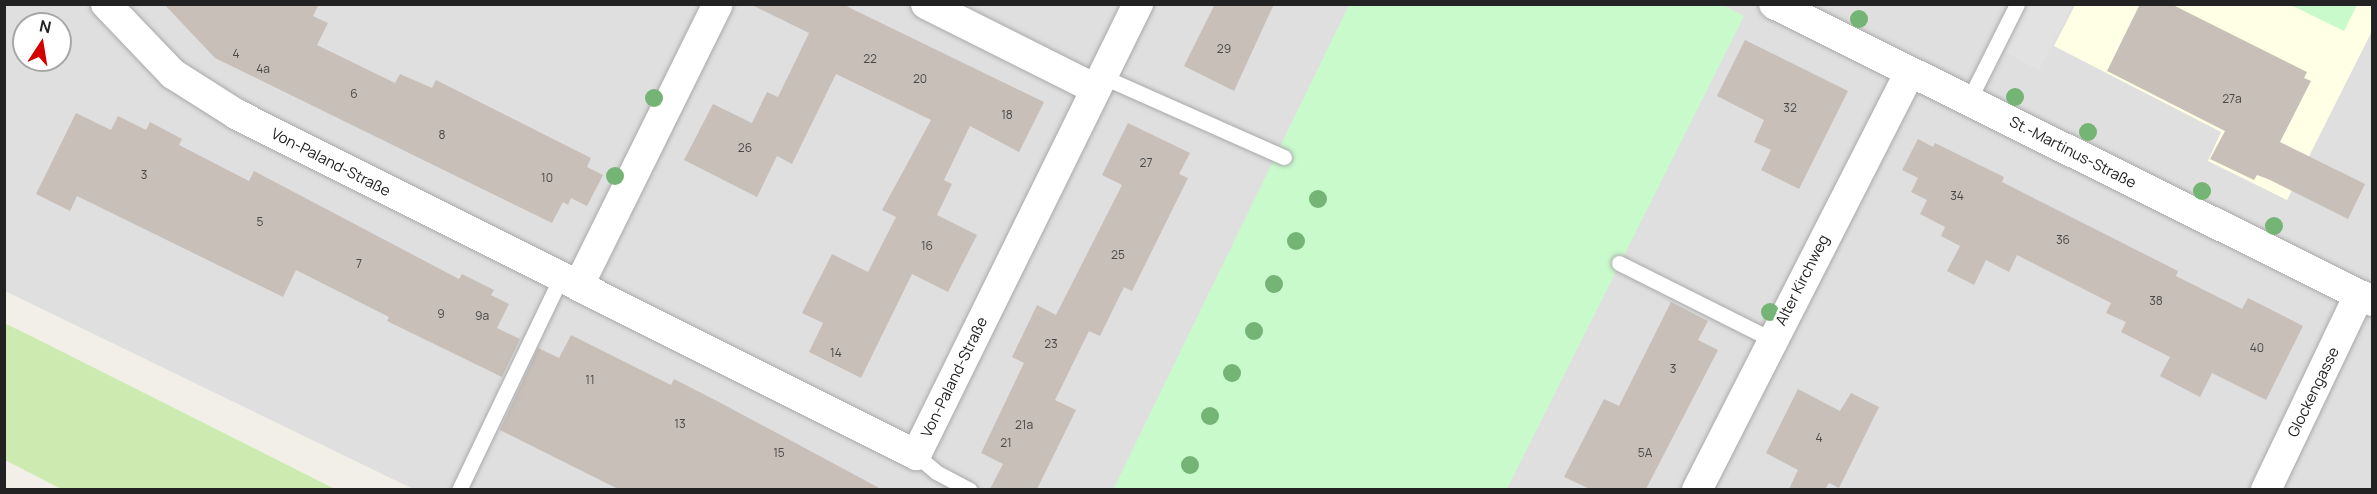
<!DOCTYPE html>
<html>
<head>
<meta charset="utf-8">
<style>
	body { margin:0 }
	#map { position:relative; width:2377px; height:494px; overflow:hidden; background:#f2efe9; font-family:Manrope,sans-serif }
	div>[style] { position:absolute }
	.residential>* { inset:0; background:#e0dfdf }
	.education>* { inset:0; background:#ffffe5 }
	.grass>* { inset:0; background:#cdebb0 }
	.park>* { inset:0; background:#c8facc }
	.parking>* { inset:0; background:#e2e2e2 }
	.building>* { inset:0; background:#c7bfb8 }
	.roads { filter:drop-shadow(0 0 2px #a9a9a9) drop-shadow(0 0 2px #a9a9a9) }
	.service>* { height:15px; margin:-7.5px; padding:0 7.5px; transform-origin:7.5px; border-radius:7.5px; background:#fff }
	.minor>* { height:30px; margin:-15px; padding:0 15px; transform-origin:15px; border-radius:15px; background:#fff }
	.trees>* { width:18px; height:18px; margin:-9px; border-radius:50%; background:#74b475 }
	span { translate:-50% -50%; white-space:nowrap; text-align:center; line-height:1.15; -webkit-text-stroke:5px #fff; paint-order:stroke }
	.number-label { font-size:12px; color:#4b4948 }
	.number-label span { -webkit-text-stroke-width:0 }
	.street-label { font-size:15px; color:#222 }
	.frame { position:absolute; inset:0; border:6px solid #222; pointer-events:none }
	.north { position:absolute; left:12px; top:12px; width:60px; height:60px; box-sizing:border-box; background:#fff; border:2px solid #a7a7a7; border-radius:50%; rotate:12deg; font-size:16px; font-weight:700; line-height:24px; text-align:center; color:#222 }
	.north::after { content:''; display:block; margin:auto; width:21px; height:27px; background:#d40000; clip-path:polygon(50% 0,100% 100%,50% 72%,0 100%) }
</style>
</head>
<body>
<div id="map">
	<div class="residential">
		<i style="clip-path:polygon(evenodd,4px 5px,2372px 5px,2372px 489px,413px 489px,5px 291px,4px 5px,24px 24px,60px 24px,60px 60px,24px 60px,24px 24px)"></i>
	</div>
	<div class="education">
		<i style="clip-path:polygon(2075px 5px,2372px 5px,2372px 31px,2287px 200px,2208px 161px,2221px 132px,2054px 46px)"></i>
	</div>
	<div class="grass">
		<i style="clip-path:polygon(4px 323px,31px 336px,335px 489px,61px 489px,5px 460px)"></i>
	</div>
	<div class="park">
		<i style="clip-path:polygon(1721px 4px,1744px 16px,1507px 489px,1113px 490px,1349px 5px)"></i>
		<i style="clip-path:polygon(2291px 5px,2357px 5px,2344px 31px)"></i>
	</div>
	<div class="parking">
		<i style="clip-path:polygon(2017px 5px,2072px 5px,2039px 70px,1995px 47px)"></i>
	</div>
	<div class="building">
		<i style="clip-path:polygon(164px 4px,319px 4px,313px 16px,328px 23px,317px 45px,395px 83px,400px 74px,432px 88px,436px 80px,591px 158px,587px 167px,603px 175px,587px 206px,571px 198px,568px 205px,563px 202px,552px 223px,215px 58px)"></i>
		<i style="clip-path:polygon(750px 4px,842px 4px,1044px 102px,1019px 152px,970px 126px,944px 180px,952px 184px,937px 215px,977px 235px,948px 292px,912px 274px,861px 378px,809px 352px,823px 323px,802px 313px,832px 254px,868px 272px,896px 217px,882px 210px,931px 120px,836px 74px,792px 164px,777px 156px,757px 197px,684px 160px,713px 104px,752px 123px,767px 92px,778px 97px,809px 33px)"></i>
		<i style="clip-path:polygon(1215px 4px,1274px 4px,1234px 91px,1184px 66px)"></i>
		<i style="clip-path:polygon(2140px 4px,2171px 4px,2307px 72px,2304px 78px,2311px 81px,2280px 142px,2365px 184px,2348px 219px,2268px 179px,2257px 175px,2254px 180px,2210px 159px,2225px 131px,2107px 71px)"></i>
		<i style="clip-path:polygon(1745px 40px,1848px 91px,1799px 189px,1761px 170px,1771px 150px,1754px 142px,1764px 120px,1717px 96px)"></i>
		<i style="clip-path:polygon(76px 113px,111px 130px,118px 116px,146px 130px,150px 122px,182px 139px,179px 145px,249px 181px,254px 171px,459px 279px,462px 274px,494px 290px,491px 295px,509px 304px,497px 328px,520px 339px,502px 377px,387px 321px,389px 317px,296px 270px,283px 297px,77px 196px,70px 211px,36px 194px)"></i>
		<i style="clip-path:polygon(1128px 123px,1190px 153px,1179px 174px,1188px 178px,1132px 291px,1124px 287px,1100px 336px,1089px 331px,1055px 400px,1076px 410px,1037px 489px,990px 489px,1003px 464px,981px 453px,1024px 363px,1012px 357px,1037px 305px,1056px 315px,1122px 185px,1102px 175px)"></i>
		<i style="clip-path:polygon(1918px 139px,1933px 147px,1935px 143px,2004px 177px,2002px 182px,2178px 271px,2176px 276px,2242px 309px,2248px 298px,2303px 326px,2266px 400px,2212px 373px,2200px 397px,2160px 376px,2170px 357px,2121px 332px,2126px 322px,2106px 313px,2111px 303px,2017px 255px,2009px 272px,1986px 260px,1974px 285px,1947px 271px,1960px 246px,1941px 236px,1945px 227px,1920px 214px,1927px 200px,1911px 192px,1918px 178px,1902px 170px)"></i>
		<i style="clip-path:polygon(1671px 302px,1708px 321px,1698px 340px,1718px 350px,1646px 489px,1590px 489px,1564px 477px,1604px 399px,1619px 406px)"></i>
		<i style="clip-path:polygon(571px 335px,671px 385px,674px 379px,719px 402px,881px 489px,618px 489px,500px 430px,538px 348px,559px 358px)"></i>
		<i style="clip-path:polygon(1798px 389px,1840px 411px,1851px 393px,1879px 407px,1839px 488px,1829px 483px,1825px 489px,1789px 489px,1798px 470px,1766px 453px)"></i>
	</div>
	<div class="roads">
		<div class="service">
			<i style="left:1101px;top:76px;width:200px;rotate:23.9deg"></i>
			<i style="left:1969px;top:100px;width:107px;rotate:-63.4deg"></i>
			<i style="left:1619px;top:263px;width:170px;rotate:26.6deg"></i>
			<i style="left:916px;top:455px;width:26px;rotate:40deg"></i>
			<i style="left:936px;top:472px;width:38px;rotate:28deg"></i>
			<i style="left:459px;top:490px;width:236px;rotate:-64.4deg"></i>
		</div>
		<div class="minor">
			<i style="left:106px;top:4px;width:97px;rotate:46.3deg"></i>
			<i style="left:173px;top:74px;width:75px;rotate:32.4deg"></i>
			<i style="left:236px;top:114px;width:761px;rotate:26.63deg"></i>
			<i style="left:916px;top:455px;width:503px;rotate:-63.79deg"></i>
			<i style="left:926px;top:4px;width:190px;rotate:26.6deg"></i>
			<i style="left:1774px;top:4px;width:668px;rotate:26.41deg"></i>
			<i style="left:579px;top:285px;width:313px;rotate:-63.7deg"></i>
			<i style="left:1697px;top:490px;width:469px;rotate:-63deg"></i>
			<i style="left:2266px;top:490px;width:216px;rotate:-64.5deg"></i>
		</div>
	</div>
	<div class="trees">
		<i style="left:1859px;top:19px"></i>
		<i style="left:2015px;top:97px"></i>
		<i style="left:654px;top:98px"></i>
		<i style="left:2088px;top:132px"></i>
		<i style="left:615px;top:176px"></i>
		<i style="left:2202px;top:191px"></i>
		<i style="left:1318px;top:199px"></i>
		<i style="left:2274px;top:226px"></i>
		<i style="left:1296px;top:241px"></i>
		<i style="left:1274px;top:284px"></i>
		<i style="left:1770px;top:312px"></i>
		<i style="left:1254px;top:331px"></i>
		<i style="left:1232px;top:373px"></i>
		<i style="left:1210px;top:416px"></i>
		<i style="left:1190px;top:465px"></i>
	</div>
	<div class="number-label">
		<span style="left:1224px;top:49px">29</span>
		<span style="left:236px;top:54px">4</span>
		<span style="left:870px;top:59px">22</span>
		<span style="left:263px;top:69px">4a</span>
		<span style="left:920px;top:79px">20</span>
		<span style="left:354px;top:94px">6</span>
		<span style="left:2232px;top:99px">27a</span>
		<span style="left:1790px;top:108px">32</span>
		<span style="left:1007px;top:115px">18</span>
		<span style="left:442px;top:135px">8</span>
		<span style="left:745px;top:148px">26</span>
		<span style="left:1146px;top:163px">27</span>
		<span style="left:144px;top:175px">3</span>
		<span style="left:547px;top:178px">10</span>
		<span style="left:1957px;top:196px">34</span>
		<span style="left:260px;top:222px">5</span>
		<span style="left:2063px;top:240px">36</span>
		<span style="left:927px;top:246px">16</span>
		<span style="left:1118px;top:255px">25</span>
		<span style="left:359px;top:264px">7</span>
		<span style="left:2156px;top:301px">38</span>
		<span style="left:441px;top:314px">9</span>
		<span style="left:482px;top:316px">9a</span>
		<span style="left:1051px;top:344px">23</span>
		<span style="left:2257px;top:348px">40</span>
		<span style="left:836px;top:353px">14</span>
		<span style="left:1673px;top:369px">3</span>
		<span style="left:590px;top:380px">11</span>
		<span style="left:680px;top:424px">13</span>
		<span style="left:1024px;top:425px">21a</span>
		<span style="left:1819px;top:438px">4</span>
		<span style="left:1006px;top:443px">21</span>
		<span style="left:779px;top:453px">15</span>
		<span style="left:1645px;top:453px">5A</span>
	</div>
	<div class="street-label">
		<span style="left:2073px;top:152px;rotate:27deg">St.-Martinus-Straße</span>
		<span style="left:331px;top:162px;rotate:27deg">Von-Paland-Straße</span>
		<span style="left:1802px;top:280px;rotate:-63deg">Alter Kirchweg</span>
		<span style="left:954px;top:377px;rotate:-64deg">Von-Paland-Straße</span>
		<span style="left:2313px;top:392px;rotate:-64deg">Glockengasse</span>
	</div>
	<div class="frame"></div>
	<div class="north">N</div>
</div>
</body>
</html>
